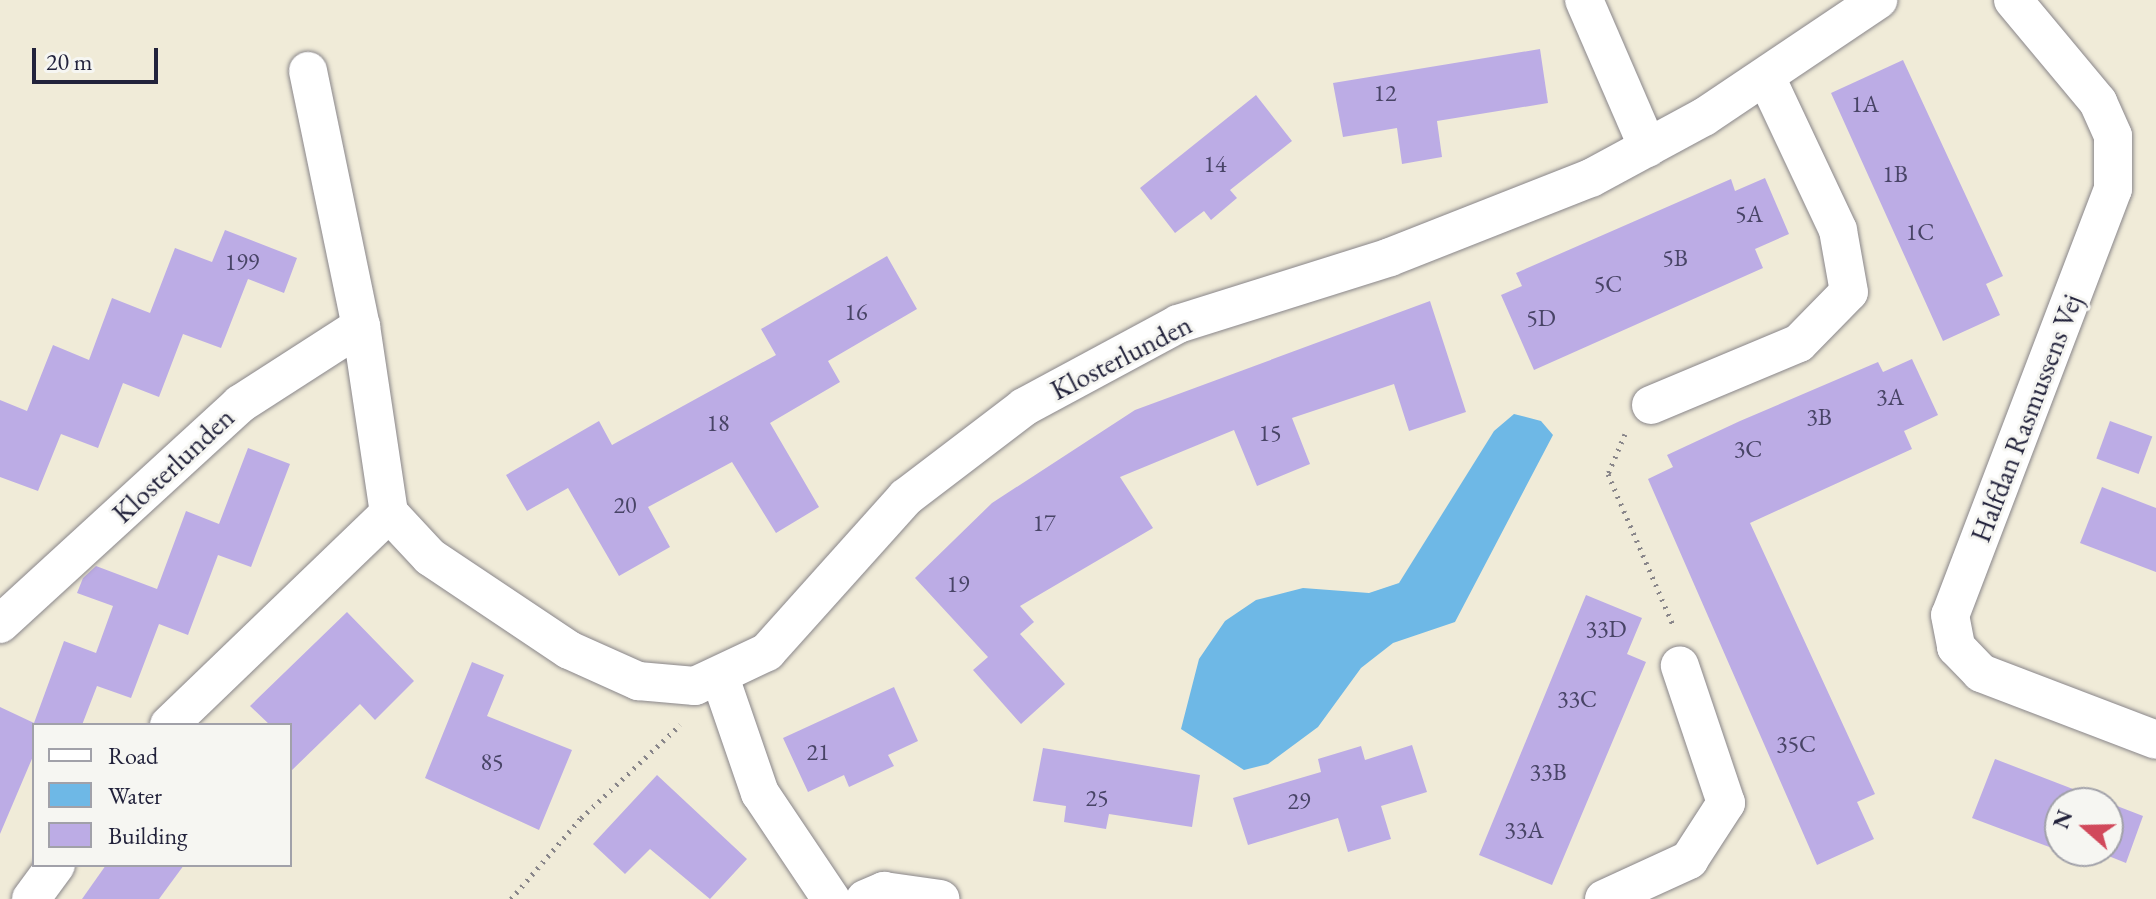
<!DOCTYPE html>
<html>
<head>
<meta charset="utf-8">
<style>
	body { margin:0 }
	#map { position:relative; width:2156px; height:899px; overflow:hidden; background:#f0ebd8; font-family:"EB Garamond",serif }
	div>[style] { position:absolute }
	.water>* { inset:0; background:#6eb8e6 }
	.building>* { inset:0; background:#bcace5; transform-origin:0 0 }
	.path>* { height:5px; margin-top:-2.5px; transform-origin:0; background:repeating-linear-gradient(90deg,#89868a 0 2px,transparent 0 8px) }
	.roads { filter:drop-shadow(0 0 2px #89868a) drop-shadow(0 0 2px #89868a) }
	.street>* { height:38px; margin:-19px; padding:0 19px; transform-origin:19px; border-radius:19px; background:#fff }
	span { translate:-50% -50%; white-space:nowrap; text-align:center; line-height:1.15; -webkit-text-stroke:6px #f6f6f2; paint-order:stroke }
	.number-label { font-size:24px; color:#484466 }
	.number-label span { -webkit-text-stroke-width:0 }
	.street-label { font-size:28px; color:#22223b }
	.legend { position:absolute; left:32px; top:723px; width:260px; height:144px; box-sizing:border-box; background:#f6f6f2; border:2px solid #a1a1a9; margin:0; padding:10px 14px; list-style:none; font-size:24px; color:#22223b }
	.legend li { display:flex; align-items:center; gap:16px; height:40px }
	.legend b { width:40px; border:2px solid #a1a1a9 }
	.north { position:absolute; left:2044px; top:787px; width:80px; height:80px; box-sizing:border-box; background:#f6f6f2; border:2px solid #a1a1a9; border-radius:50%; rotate:290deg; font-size:22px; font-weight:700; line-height:32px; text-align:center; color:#22223b }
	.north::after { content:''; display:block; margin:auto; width:28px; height:36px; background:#d1495b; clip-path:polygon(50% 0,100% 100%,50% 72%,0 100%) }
	.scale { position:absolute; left:32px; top:48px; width:126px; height:36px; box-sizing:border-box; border:4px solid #22223b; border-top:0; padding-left:10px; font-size:24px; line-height:28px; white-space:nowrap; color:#22223b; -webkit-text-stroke:6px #f6f6f2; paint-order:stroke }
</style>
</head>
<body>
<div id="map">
	<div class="water">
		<i style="clip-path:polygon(1514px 414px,1541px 421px,1553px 435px,1455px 622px,1393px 643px,1361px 668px,1318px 727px,1268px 764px,1244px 770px,1181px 729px,1199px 659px,1225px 621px,1256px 600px,1303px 588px,1369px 593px,1399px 583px,1494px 431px)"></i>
	</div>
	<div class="building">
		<i style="clip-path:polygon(1540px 49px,1548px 103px,1437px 121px,1442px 157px,1402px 164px,1397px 128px,1343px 137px,1333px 83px)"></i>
		<i style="clip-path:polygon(1903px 60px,2003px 276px,1986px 284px,2000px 315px,1943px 341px,1831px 93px)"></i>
		<i style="clip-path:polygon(1256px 95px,1292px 141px,1230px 190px,1237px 198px,1211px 220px,1204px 211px,1175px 233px,1140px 188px)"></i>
		<i style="clip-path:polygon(1765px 178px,1789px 234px,1755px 249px,1763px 268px,1534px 370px,1501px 295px,1522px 286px,1516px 273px,1731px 179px,1735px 191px)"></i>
		<i style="clip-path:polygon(225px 230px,297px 258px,284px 293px,248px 279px,221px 348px,183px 334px,159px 397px,123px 383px,98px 448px,61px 434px,38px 491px,0 477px,0 400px,27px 411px,53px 345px,89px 360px,112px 298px,150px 313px,175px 248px,212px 262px)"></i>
		<i style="clip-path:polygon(887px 256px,917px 309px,828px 361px,840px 382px,770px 423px,819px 507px,776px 533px,732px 462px,648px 507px,670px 547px,619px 576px,568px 488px,527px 511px,506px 475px,599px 421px,612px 445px,776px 355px,761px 329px)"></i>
		<i style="clip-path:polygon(1430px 301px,1466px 412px,1409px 431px,1394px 384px,1292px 418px,1310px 464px,1257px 486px,1234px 430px,1120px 477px,1153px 528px,1020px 606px,1034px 622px,1020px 634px,1065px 684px,1021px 724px,973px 670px,988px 657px,915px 578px,992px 503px,1135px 410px)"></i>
		<i style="clip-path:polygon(1912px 359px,1938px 415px,1904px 431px,1912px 449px,1750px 523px,1875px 794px,1857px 802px,1874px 839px,1817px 865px,1648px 479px,1673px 467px,1667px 455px,1740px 421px,1878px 362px,1883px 372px)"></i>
		<i style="left:2110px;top:421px;width:45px;height:40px;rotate:20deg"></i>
		<i style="clip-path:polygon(248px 448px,290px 464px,251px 567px,218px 555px,188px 635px,159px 624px,131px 698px,97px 686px,82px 725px,34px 725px,34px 754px,0 834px,0 707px,34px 723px,64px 641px,96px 653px,113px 606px,77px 593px,83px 578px,96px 566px,157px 589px,186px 511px,219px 524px)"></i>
		<i style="clip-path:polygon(2102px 487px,2156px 508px,2156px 572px,2080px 543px)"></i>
		<i style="clip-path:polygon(1586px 595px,1642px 618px,1627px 654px,1646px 662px,1552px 885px,1479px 855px)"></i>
		<i style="clip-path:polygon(347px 612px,414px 681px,375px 720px,360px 704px,290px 772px,290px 725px,270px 725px,250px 706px)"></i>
		<i style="clip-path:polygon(472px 662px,504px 675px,487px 716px,572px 750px,539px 830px,425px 778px)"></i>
		<i style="clip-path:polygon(894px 687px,918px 741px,888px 755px,894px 766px,849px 787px,844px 775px,808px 792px,783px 738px)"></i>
		<i style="clip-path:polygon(1412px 745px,1427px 792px,1381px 806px,1391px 839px,1348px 852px,1338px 818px,1248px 845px,1233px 798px,1321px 772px,1318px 759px,1361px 746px,1365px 760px)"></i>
		<i style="clip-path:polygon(1043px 748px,1200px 775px,1192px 827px,1109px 814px,1106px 829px,1064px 822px,1066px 806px,1033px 801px)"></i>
		<i style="clip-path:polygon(1995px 759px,2143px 816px,2126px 863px,2096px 851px,2108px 851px,2108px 803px,2060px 803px,2060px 851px,1972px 818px)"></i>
		<i style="clip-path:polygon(657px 775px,747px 859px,710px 899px,650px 849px,625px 874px,593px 844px)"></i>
		<i style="clip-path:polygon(106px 865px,184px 865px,159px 899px,82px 899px)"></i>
	</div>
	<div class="path">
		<i style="left:1625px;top:434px;width:43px;rotate:113deg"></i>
		<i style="left:1608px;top:474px;width:167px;rotate:66.7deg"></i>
		<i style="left:511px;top:899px;width:107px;rotate:-49.2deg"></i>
		<i style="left:581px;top:818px;width:136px;rotate:-43.2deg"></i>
	</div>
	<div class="roads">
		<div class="street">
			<i style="left:1584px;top:0;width:161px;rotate:66.6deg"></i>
			<i style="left:2013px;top:0;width:133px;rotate:50.2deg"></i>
			<i style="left:2098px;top:102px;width:37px;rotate:66deg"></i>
			<i style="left:2113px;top:136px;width:53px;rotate:90deg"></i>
			<i style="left:2113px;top:189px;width:456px;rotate:110.9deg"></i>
			<i style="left:1950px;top:615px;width:33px;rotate:79deg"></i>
			<i style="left:1956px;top:647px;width:36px;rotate:46deg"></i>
			<i style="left:1981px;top:673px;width:187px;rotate:20.9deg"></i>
			<i style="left:308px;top:71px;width:260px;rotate:78.3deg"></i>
			<i style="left:361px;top:326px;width:189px;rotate:81.5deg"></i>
			<i style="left:389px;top:513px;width:60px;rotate:47deg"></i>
			<i style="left:430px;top:557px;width:167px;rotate:33.8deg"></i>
			<i style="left:569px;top:650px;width:76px;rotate:24.2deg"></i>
			<i style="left:638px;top:681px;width:57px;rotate:5deg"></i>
			<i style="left:695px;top:686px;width:80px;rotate:-25.3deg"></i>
			<i style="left:767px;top:652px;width:208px;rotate:-48.1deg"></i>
			<i style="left:906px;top:497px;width:148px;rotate:-37.3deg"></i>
			<i style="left:1024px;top:407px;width:175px;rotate:-28.3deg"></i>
			<i style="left:1178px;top:324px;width:222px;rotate:-17.5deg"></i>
			<i style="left:1390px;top:257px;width:216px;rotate:-21.5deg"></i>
			<i style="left:1591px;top:178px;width:128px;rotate:-28.4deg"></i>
			<i style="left:1704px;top:117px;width:210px;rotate:-33.9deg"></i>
			<i style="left:1651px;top:405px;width:160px;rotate:-22.7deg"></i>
			<i style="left:1799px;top:343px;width:71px;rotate:-45.6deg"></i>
			<i style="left:1849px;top:292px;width:63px;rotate:-100.1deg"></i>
			<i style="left:1838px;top:230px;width:169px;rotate:-115.2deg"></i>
			<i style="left:0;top:624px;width:326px;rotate:-42.5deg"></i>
			<i style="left:240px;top:404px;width:144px;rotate:-32.8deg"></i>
			<i style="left:721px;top:680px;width:120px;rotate:71deg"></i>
			<i style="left:760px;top:793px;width:128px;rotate:56.2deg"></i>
			<i style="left:169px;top:725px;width:306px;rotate:-43.9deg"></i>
			<i style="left:31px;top:899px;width:42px;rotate:-53.7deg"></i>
			<i style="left:865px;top:899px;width:21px;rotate:-23deg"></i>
			<i style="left:884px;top:891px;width:57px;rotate:8.1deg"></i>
			<i style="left:1604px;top:899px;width:94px;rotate:-24.6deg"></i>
			<i style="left:1689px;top:860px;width:68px;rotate:-57deg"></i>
			<i style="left:1726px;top:803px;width:145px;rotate:-108.6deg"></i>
		</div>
	</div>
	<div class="number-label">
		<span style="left:1385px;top:93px">12</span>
		<span style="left:1865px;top:104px">1A</span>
		<span style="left:1215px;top:164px">14</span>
		<span style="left:1895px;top:174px">1B</span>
		<span style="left:1749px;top:214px">5A</span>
		<span style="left:1920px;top:232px">1C</span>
		<span style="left:1675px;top:258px">5B</span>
		<span style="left:242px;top:262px">199</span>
		<span style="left:1608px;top:284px">5C</span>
		<span style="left:856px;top:312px">16</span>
		<span style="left:1541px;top:318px">5D</span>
		<span style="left:1890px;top:397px">3A</span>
		<span style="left:1819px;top:417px">3B</span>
		<span style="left:718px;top:423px">18</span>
		<span style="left:1270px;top:433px">15</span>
		<span style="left:1748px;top:449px">3C</span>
		<span style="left:625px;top:505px">20</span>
		<span style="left:1044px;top:523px">17</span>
		<span style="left:958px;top:584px">19</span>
		<span style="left:1606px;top:629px">33D</span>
		<span style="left:1577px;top:699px">33C</span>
		<span style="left:1796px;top:744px">35C</span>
		<span style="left:818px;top:752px">21</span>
		<span style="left:492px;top:762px">85</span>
		<span style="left:1548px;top:772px">33B</span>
		<span style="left:1097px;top:798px">25</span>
		<span style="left:1299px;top:801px">29</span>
		<span style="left:1524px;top:830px">33A</span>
	</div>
	<div class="street-label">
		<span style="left:1121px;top:357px;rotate:-27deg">Klosterlunden</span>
		<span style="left:2026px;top:418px;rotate:-69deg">Halfdan Rasmussens Vej</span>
		<span style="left:173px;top:465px;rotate:-43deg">Klosterlunden</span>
	</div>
	<ul class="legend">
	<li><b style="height:10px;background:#fff"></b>Road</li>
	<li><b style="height:22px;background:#6eb8e6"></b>Water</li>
	<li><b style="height:22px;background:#bcace5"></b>Building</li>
	</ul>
	<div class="north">N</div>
	<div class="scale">20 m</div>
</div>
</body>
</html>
